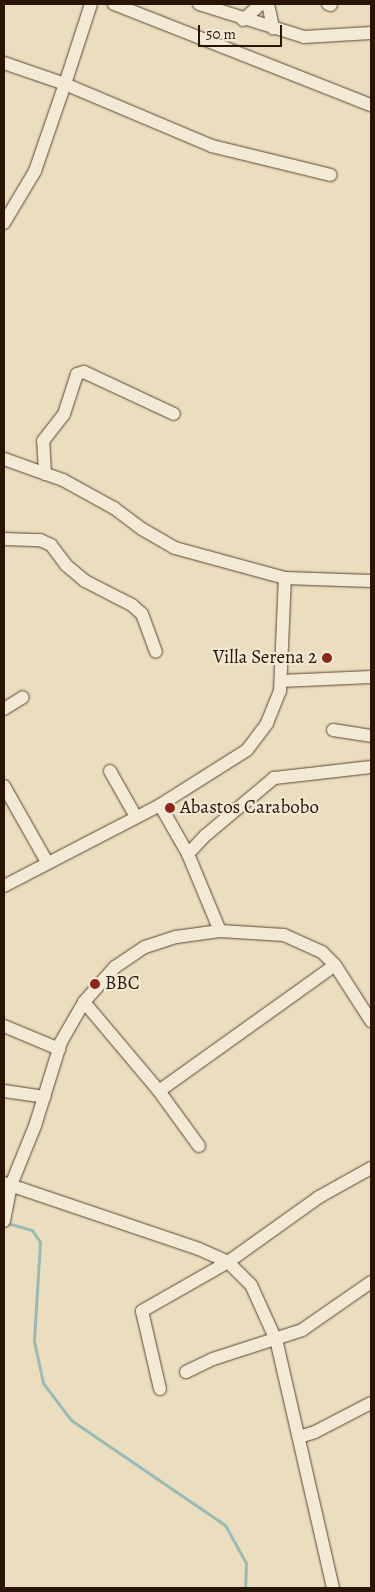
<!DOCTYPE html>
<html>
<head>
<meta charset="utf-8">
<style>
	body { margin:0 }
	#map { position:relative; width:375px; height:1592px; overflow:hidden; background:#ebdebe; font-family:Alegreya,serif }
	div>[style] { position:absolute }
	.stream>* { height:3px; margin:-1.5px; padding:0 1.5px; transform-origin:1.5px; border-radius:1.5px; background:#98bcb5 }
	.roads { filter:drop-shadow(0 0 1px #5a4634) drop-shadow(0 0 1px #5a4634) }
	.minor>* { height:12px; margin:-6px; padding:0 6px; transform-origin:6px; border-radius:6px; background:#f2ead5 }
	.dots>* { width:14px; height:14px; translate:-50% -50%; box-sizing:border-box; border:2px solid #f2ead5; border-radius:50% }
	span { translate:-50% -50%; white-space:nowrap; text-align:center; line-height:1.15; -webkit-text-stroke:4px #f2ead5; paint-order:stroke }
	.poi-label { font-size:19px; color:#291406 }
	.right { translate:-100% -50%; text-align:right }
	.left { translate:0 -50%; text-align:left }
	.frame { position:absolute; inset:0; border:5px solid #291406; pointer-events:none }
	.scale { position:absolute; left:198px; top:25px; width:84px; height:22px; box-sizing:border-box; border:2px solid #291406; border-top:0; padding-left:6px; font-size:15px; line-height:18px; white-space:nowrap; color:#291406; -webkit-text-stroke:4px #f2ead5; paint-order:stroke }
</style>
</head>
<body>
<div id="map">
	<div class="stream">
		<i style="left:7px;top:1223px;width:26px;rotate:16deg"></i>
		<i style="left:32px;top:1230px;width:14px;rotate:56deg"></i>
		<i style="left:40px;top:1242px;width:99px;rotate:93.5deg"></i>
		<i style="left:34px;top:1341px;width:43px;rotate:77.9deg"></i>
		<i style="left:43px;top:1383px;width:46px;rotate:52.9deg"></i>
		<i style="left:71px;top:1420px;width:186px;rotate:34.3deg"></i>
		<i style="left:225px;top:1525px;width:43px;rotate:61.1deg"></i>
		<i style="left:246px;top:1563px;width:25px;rotate:92deg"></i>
	</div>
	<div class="roads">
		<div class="minor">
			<i style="left:114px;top:4px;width:276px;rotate:21.5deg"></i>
			<i style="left:199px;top:4px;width:110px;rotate:17.4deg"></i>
			<i style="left:304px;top:37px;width:67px;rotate:-3.4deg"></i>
			<i style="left:268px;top:4px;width:25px;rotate:78deg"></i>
			<i style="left:328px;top:4px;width:3px;rotate:18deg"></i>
			<i style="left:243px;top:20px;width:24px;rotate:-42deg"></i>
			<i style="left:4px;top:63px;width:65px;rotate:19deg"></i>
			<i style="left:65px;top:84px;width:84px;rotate:-72deg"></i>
			<i style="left:4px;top:223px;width:61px;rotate:-59.2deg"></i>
			<i style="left:35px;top:171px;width:92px;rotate:-71deg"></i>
			<i style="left:65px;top:84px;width:160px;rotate:22.9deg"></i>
			<i style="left:212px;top:146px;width:122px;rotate:13.7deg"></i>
			<i style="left:4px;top:459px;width:63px;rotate:19.6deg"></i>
			<i style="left:63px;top:480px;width:58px;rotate:28.8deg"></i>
			<i style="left:114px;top:508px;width:35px;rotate:37deg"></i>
			<i style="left:142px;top:529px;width:38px;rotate:30deg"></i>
			<i style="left:175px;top:548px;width:114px;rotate:15.3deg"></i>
			<i style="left:285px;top:578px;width:86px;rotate:2deg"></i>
			<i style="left:45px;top:474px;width:33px;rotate:-93deg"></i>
			<i style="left:43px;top:441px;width:34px;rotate:-52deg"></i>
			<i style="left:64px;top:414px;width:42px;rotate:-72deg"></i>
			<i style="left:77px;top:374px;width:7px;rotate:-16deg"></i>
			<i style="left:84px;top:372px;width:99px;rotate:25deg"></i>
			<i style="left:4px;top:539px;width:36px;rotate:2deg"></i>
			<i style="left:40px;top:540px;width:12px;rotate:24deg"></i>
			<i style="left:51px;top:545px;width:25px;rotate:53deg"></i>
			<i style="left:66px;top:565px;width:25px;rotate:40deg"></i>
			<i style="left:85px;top:581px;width:53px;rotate:27.1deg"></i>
			<i style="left:132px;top:605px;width:13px;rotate:42deg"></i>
			<i style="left:142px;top:614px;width:40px;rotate:69.8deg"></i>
			<i style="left:281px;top:681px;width:90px;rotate:-2.5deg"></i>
			<i style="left:4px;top:709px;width:22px;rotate:-32deg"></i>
			<i style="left:333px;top:730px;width:38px;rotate:9deg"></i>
			<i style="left:110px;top:771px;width:53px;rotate:60.5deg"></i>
			<i style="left:4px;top:786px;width:87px;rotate:60.5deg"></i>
			<i style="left:160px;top:805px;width:56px;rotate:60.3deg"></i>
			<i style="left:4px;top:886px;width:176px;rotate:-27.4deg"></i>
			<i style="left:160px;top:805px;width:103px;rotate:-32.3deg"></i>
			<i style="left:247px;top:750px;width:34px;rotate:-53deg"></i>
			<i style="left:267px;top:723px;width:35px;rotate:-68deg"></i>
			<i style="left:280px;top:691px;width:113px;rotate:-87.5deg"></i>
			<i style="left:220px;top:931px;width:83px;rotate:-112.6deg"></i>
			<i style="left:188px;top:854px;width:26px;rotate:-47deg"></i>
			<i style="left:206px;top:835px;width:89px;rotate:-40deg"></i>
			<i style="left:274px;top:778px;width:98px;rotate:-6.5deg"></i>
			<i style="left:84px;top:1002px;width:116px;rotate:49.9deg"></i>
			<i style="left:159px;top:1091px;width:216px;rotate:-35.6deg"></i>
			<i style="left:4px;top:1026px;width:60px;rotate:22.7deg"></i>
			<i style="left:4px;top:1091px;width:41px;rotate:8.3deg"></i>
			<i style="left:159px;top:1091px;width:68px;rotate:54deg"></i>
			<i style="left:4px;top:1183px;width:206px;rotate:18.7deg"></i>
			<i style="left:199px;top:1249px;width:32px;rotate:24deg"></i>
			<i style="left:4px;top:1221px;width:37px;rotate:-79deg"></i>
			<i style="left:11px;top:1185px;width:64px;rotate:-67.9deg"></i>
			<i style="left:35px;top:1126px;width:88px;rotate:-72.8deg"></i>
			<i style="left:61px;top:1042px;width:46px;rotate:-60.1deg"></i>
			<i style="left:84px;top:1002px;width:47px;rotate:-48.5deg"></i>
			<i style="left:115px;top:967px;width:36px;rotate:-34deg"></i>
			<i style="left:145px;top:947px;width:33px;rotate:-18deg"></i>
			<i style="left:176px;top:937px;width:44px;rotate:-7.8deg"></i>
			<i style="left:220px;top:931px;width:64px;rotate:3.6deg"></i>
			<i style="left:284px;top:935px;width:42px;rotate:24.1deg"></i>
			<i style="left:322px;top:952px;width:18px;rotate:45deg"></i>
			<i style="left:335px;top:965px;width:67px;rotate:57.3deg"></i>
			<i style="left:186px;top:1372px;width:30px;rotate:-26deg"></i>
			<i style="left:213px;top:1359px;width:94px;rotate:-18deg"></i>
			<i style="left:302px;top:1330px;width:84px;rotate:-34.8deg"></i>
			<i style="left:160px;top:1389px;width:80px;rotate:-103deg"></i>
			<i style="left:142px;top:1311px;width:99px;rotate:-29.7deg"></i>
			<i style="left:299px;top:1437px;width:17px;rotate:-17deg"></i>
			<i style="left:315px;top:1432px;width:63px;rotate:-27.4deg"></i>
			<i style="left:333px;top:1588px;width:254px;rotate:-102.9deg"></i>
			<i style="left:276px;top:1340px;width:60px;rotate:-114.4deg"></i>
			<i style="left:251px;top:1285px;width:33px;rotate:-135deg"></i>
			<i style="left:228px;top:1262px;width:112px;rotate:-35.5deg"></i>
			<i style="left:319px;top:1197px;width:60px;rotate:-29.1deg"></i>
		</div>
	</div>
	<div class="dots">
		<i style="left:327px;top:658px;background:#8f2418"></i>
		<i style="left:170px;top:808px;background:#8f2418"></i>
		<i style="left:95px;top:984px;background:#8f2418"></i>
	</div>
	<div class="poi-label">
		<span class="right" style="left:317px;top:658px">Villa Serena 2</span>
		<span class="left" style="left:180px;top:808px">Abastos Carabobo</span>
		<span class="left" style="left:105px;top:984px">BBC</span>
	</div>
	<div class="frame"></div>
	<div class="scale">50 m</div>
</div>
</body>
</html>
